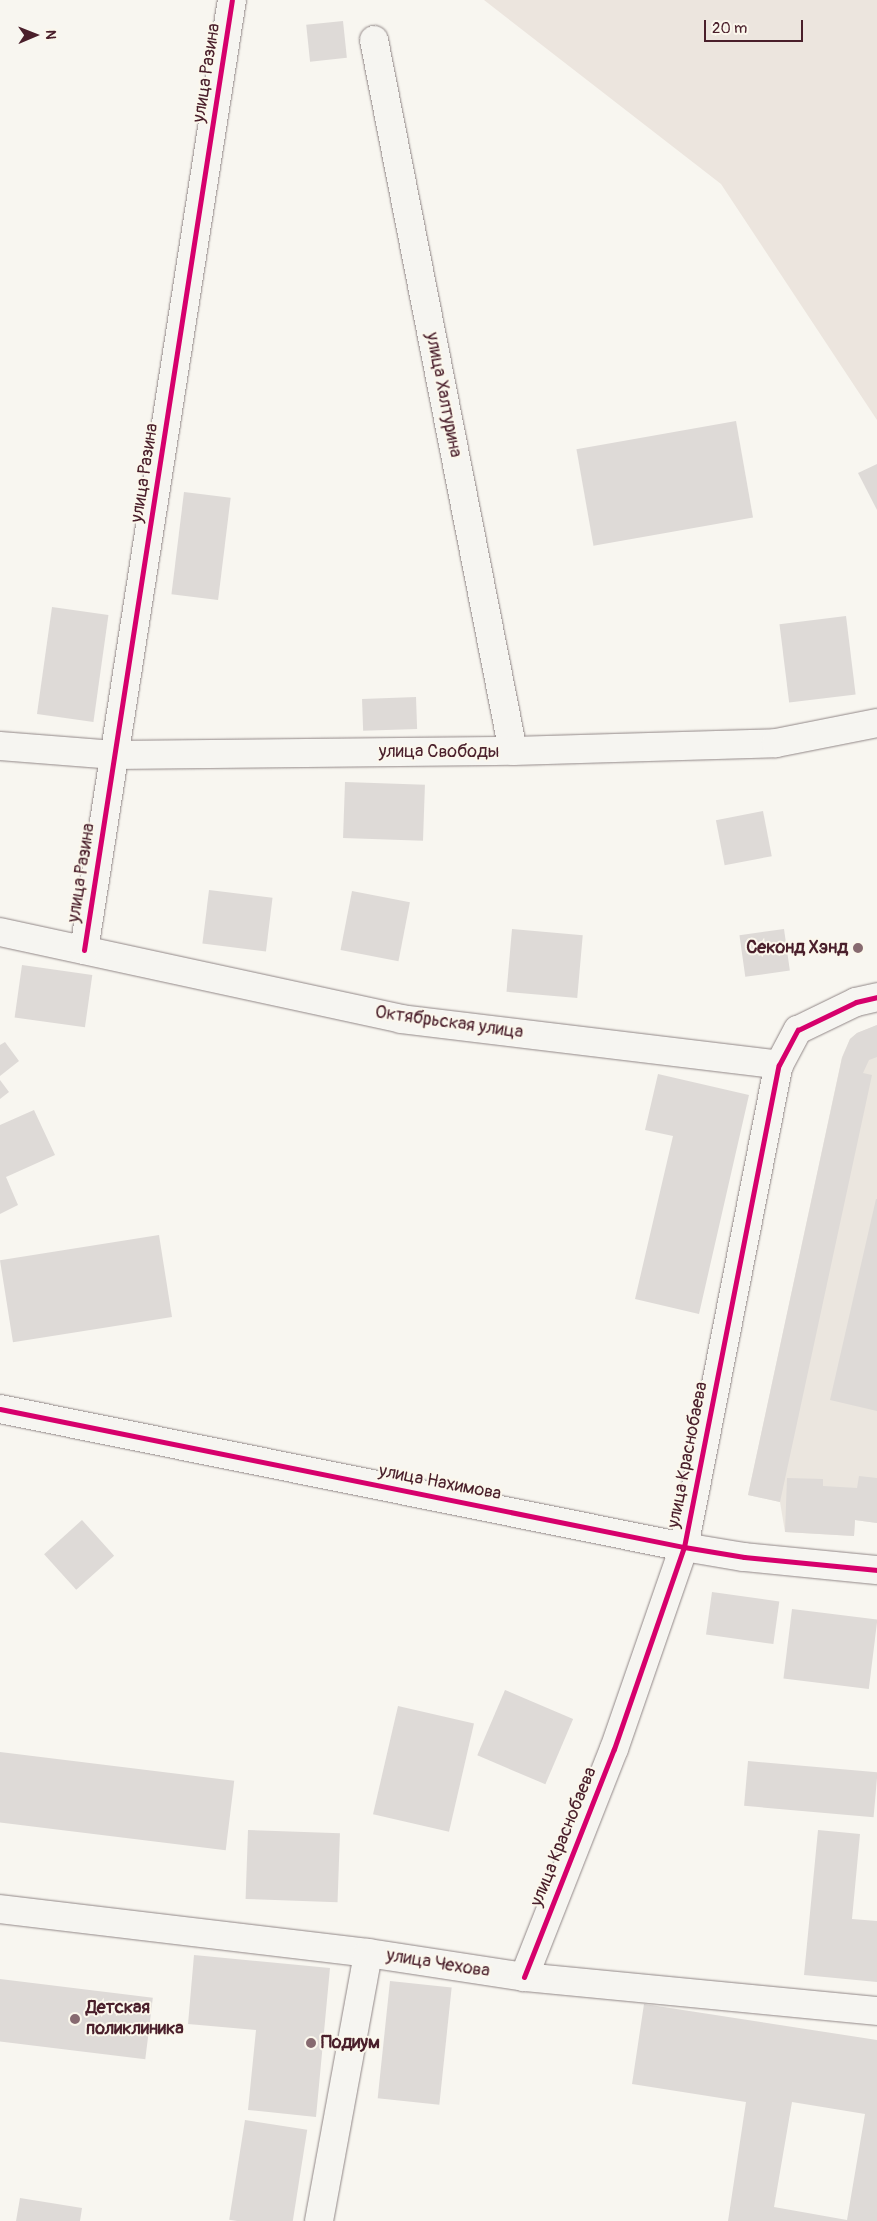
<!DOCTYPE html>
<html>
<head>
<meta charset="utf-8">
<style>
	body { margin:0 }
	#map { position:relative; width:877px; height:2221px; overflow:hidden; background:#f8f6f0; font-family:Pangolin,sans-serif }
	div>[style] { position:absolute }
	.built>* { inset:0; background:#ebe6df }
	.green>* { inset:0; background:#ece5de }
	.building>* { inset:0; background:#dedad7; transform-origin:0 0 }
	.roads { filter:drop-shadow(0 0 1px #918787) drop-shadow(0 0 1px #918787) }
	.street>* { height:28px; margin:-14px; padding:0 14px; transform-origin:14px; border-radius:14px; background:#f6f5f1 }
	.secondary>* { height:28px; margin:-14px; padding:0 14px; transform-origin:14px; border-radius:14px; background:#f6f5f1 }
	.cycleway>* { height:5px; margin:-2.5px; padding:0 2.5px; transform-origin:2.5px; border-radius:2.5px; background:#d6006c }
	.dots>* { width:14px; height:14px; translate:-50% -50%; box-sizing:border-box; border:2px solid #fbf7ec; border-radius:50% }
	span { translate:-50% -50%; white-space:nowrap; text-align:center; line-height:1.15; -webkit-text-stroke:4px #fbf7ec; paint-order:stroke }
	.street-label { font-size:18px; color:#4a1f2b }
	.poi-label { font-size:18px; color:#4a1f2b; font-weight:700 }
	.right { translate:-100% -50%; text-align:right }
	.left { translate:0 -50%; text-align:left }
	.north { position:absolute; left:10px; top:10px; width:50px; height:50px; -webkit-text-stroke:4px #fbf7ec; paint-order:stroke; rotate:89deg; font-size:14px; font-weight:700; line-height:20px; text-align:center; color:#4a1f2b }
	.north::after { content:''; display:block; margin:auto; width:18px; height:22px; background:#4a1f2b; clip-path:polygon(50% 0,100% 100%,50% 72%,0 100%) }
	.scale { position:absolute; left:704px; top:20px; width:99px; height:22px; box-sizing:border-box; border:2px solid #4a1f2b; border-top:0; padding-left:6px; font-size:15px; line-height:18px; white-space:nowrap; color:#4a1f2b; -webkit-text-stroke:4px #fbf7ec; paint-order:stroke }
</style>
</head>
<body>
<div id="map">
	<div class="built">
		<i style="clip-path:polygon(877px 1025px,877px 1523px,855px 1520px,854px 1536px,785px 1532px,780px 1502px,748px 1495px,842px 1057px,850px 1039px,857px 1033px)"></i>
	</div>
	<div class="green">
		<i style="clip-path:polygon(484px 0,877px 0,877px 420px,721px 184px)"></i>
	</div>
	<div class="building">
		<i style="left:343px;top:21px;width:37px;height:37px;rotate:84deg"></i>
		<i style="left:736px;top:421px;width:98px;height:162px;rotate:80deg"></i>
		<i style="clip-path:polygon(877px 464px,877px 510px,858px 473px)"></i>
		<i style="left:184px;top:492px;width:47px;height:103px;rotate:7deg"></i>
		<i style="left:52px;top:607px;width:57px;height:108px;rotate:8deg"></i>
		<i style="left:846px;top:616px;width:79px;height:67px;rotate:83deg"></i>
		<i style="left:416px;top:697px;width:32px;height:54px;rotate:88deg"></i>
		<i style="left:345px;top:782px;width:80px;height:56px;rotate:2deg"></i>
		<i style="left:763px;top:811px;width:46px;height:48px;rotate:79deg"></i>
		<i style="left:209px;top:890px;width:64px;height:54px;rotate:7deg"></i>
		<i style="left:352px;top:891px;width:59px;height:60px;rotate:11deg"></i>
		<i style="left:512px;top:929px;width:71px;height:63px;rotate:5deg"></i>
		<i style="left:784px;top:929px;width:42px;height:45px;rotate:82deg"></i>
		<i style="left:22px;top:965px;width:71px;height:53px;rotate:8deg"></i>
		<i style="clip-path:polygon(877px 1025px,877px 1057px,869px 1060px,863px 1073px,872px 1075px,780px 1502px,748px 1495px,842px 1058px,850px 1039px,857px 1033px)"></i>
		<i style="clip-path:polygon(5px 1042px,19px 1061px,0 1076px,0 1045px)"></i>
		<i style="clip-path:polygon(658px 1074px,749px 1095px,699px 1314px,635px 1299px,673px 1136px,645px 1130px)"></i>
		<i style="clip-path:polygon(0 1080px,9px 1092px,0 1099px)"></i>
		<i style="clip-path:polygon(34px 1110px,55px 1155px,6px 1177px,18px 1205px,0 1214px,0 1125px)"></i>
		<i style="clip-path:polygon(876px 1199px,877px 1199px,877px 1411px,830px 1400px)"></i>
		<i style="left:159px;top:1235px;width:83px;height:161px;rotate:81deg"></i>
		<i style="clip-path:polygon(859px 1476px,877px 1478px,877px 1523px,855px 1520px,854px 1536px,785px 1532px,787px 1478px,823px 1479px,823px 1486px,857px 1488px)"></i>
		<i style="left:82px;top:1520px;width:48px;height:51px;rotate:48deg"></i>
		<i style="left:712px;top:1592px;width:68px;height:43px;rotate:8deg"></i>
		<i style="left:792px;top:1609px;width:86px;height:70px;rotate:7deg"></i>
		<i style="left:505px;top:1690px;width:74px;height:71px;rotate:23deg"></i>
		<i style="left:398px;top:1706px;width:78px;height:111px;rotate:13deg"></i>
		<i style="left:0;top:1752px;width:236px;height:70px;rotate:7deg"></i>
		<i style="left:748px;top:1761px;width:130px;height:45px;rotate:5deg"></i>
		<i style="left:248px;top:1830px;width:92px;height:69px;rotate:2deg"></i>
		<i style="clip-path:polygon(818px 1830px,860px 1834px,852px 1919px,877px 1921px,877px 1982px,804px 1975px)"></i>
		<i style="clip-path:polygon(194px 1955px,330px 1968px,316px 2117px,248px 2110px,256px 2030px,188px 2024px)"></i>
		<i style="left:0;top:1979px;width:154px;height:62px;rotate:7deg"></i>
		<i style="left:390px;top:1981px;width:62px;height:118px;rotate:6deg"></i>
		<i style="clip-path:polygon(evenodd,644px 2004px,877px 2040px,877px 2221px,728px 2221px,746px 2102px,632px 2084px,644px 2004px,792px 2102px,865px 2114px,847px 2220px,774px 2207px,792px 2102px)"></i>
		<i style="left:245px;top:2120px;width:63px;height:101px;rotate:9deg"></i>
		<i style="clip-path:polygon(20px 2198px,82px 2208px,80px 2221px,16px 2221px)"></i>
	</div>
	<div class="roads">
		<div class="street">
			<i style="left:374px;top:40px;width:724px;rotate:78.94deg"></i>
			<i style="left:0;top:746px;width:115px;rotate:4.5deg"></i>
			<i style="left:115px;top:755px;width:398px;rotate:-0.6deg"></i>
			<i style="left:513px;top:751px;width:263px;rotate:-1.7deg"></i>
			<i style="left:776px;top:743px;width:103px;rotate:-11.2deg"></i>
			<i style="left:0;top:932px;width:410px;rotate:12.2deg"></i>
			<i style="left:401px;top:1019px;width:381px;rotate:6.9deg"></i>
			<i style="left:84px;top:950px;width:961px;rotate:-81.15deg"></i>
			<i style="left:0;top:1909px;width:371px;rotate:6.8deg"></i>
			<i style="left:368px;top:1953px;width:158px;rotate:8.7deg"></i>
			<i style="left:524px;top:1977px;width:355px;rotate:5.5deg"></i>
			<i style="left:524px;top:1977px;width:245px;rotate:-68.5deg"></i>
			<i style="left:614px;top:1749px;width:214px;rotate:-70.9deg"></i>
			<i style="left:684px;top:1547px;width:61px;rotate:9.5deg"></i>
			<i style="left:744px;top:1557px;width:134px;rotate:5.6deg"></i>
			<i style="left:319px;top:2221px;width:272px;rotate:-79.6deg"></i>
		</div>
		<div class="secondary">
			<i style="left:0;top:1409px;width:698px;rotate:11.41deg"></i>
			<i style="left:684px;top:1547px;width:491px;rotate:-78.9deg"></i>
			<i style="left:779px;top:1065px;width:40px;rotate:-62deg"></i>
			<i style="left:798px;top:1030px;width:64px;rotate:-25.8deg"></i>
			<i style="left:856px;top:1002px;width:22px;rotate:-13deg"></i>
		</div>
	</div>
	<div class="cycleway">
		<i style="left:84px;top:950px;width:961px;rotate:-81.15deg"></i>
		<i style="left:0;top:1409px;width:698px;rotate:11.41deg"></i>
		<i style="left:684px;top:1547px;width:61px;rotate:9.5deg"></i>
		<i style="left:744px;top:1557px;width:134px;rotate:5.6deg"></i>
		<i style="left:524px;top:1977px;width:245px;rotate:-68.5deg"></i>
		<i style="left:614px;top:1749px;width:214px;rotate:-70.9deg"></i>
		<i style="left:684px;top:1547px;width:491px;rotate:-78.9deg"></i>
		<i style="left:779px;top:1065px;width:40px;rotate:-62deg"></i>
		<i style="left:798px;top:1030px;width:64px;rotate:-25.8deg"></i>
		<i style="left:856px;top:1002px;width:22px;rotate:-13deg"></i>
	</div>
	<div class="dots">
		<i style="left:858px;top:948px;background:#876a70"></i>
		<i style="left:75px;top:2019px;background:#876a70"></i>
		<i style="left:311px;top:2043px;background:#876a70"></i>
	</div>
	<div class="street-label">
		<span style="left:207px;top:73px;rotate:-81deg">улица Разина</span>
		<span style="left:443px;top:395px;rotate:79deg">улица Халтурина</span>
		<span style="left:145px;top:473px;rotate:-81deg">улица Разина</span>
		<span style="left:439px;top:752px">улица Свободы</span>
		<span style="left:82px;top:873px;rotate:-81deg">улица Разина</span>
		<span style="left:449px;top:1023px;rotate:8deg">Октябрьская улица</span>
		<span style="left:688px;top:1455px;rotate:-79deg">улица Краснобаева</span>
		<span style="left:440px;top:1483px;rotate:11deg">улица Нахимова</span>
		<span style="left:564px;top:1837px;rotate:-68deg">улица Краснобаева</span>
		<span style="left:438px;top:1964px;rotate:9deg">улица Чехова</span>
	</div>
	<div class="poi-label">
		<span class="right" style="left:848px;top:948px">Секонд Хэнд</span>
		<span class="left" style="left:86px;top:2019px">Детская<br>поликлиника</span>
		<span class="left" style="left:321px;top:2043px">Подиум</span>
	</div>
	<div class="north">N</div>
	<div class="scale">20 m</div>
</div>
</body>
</html>
